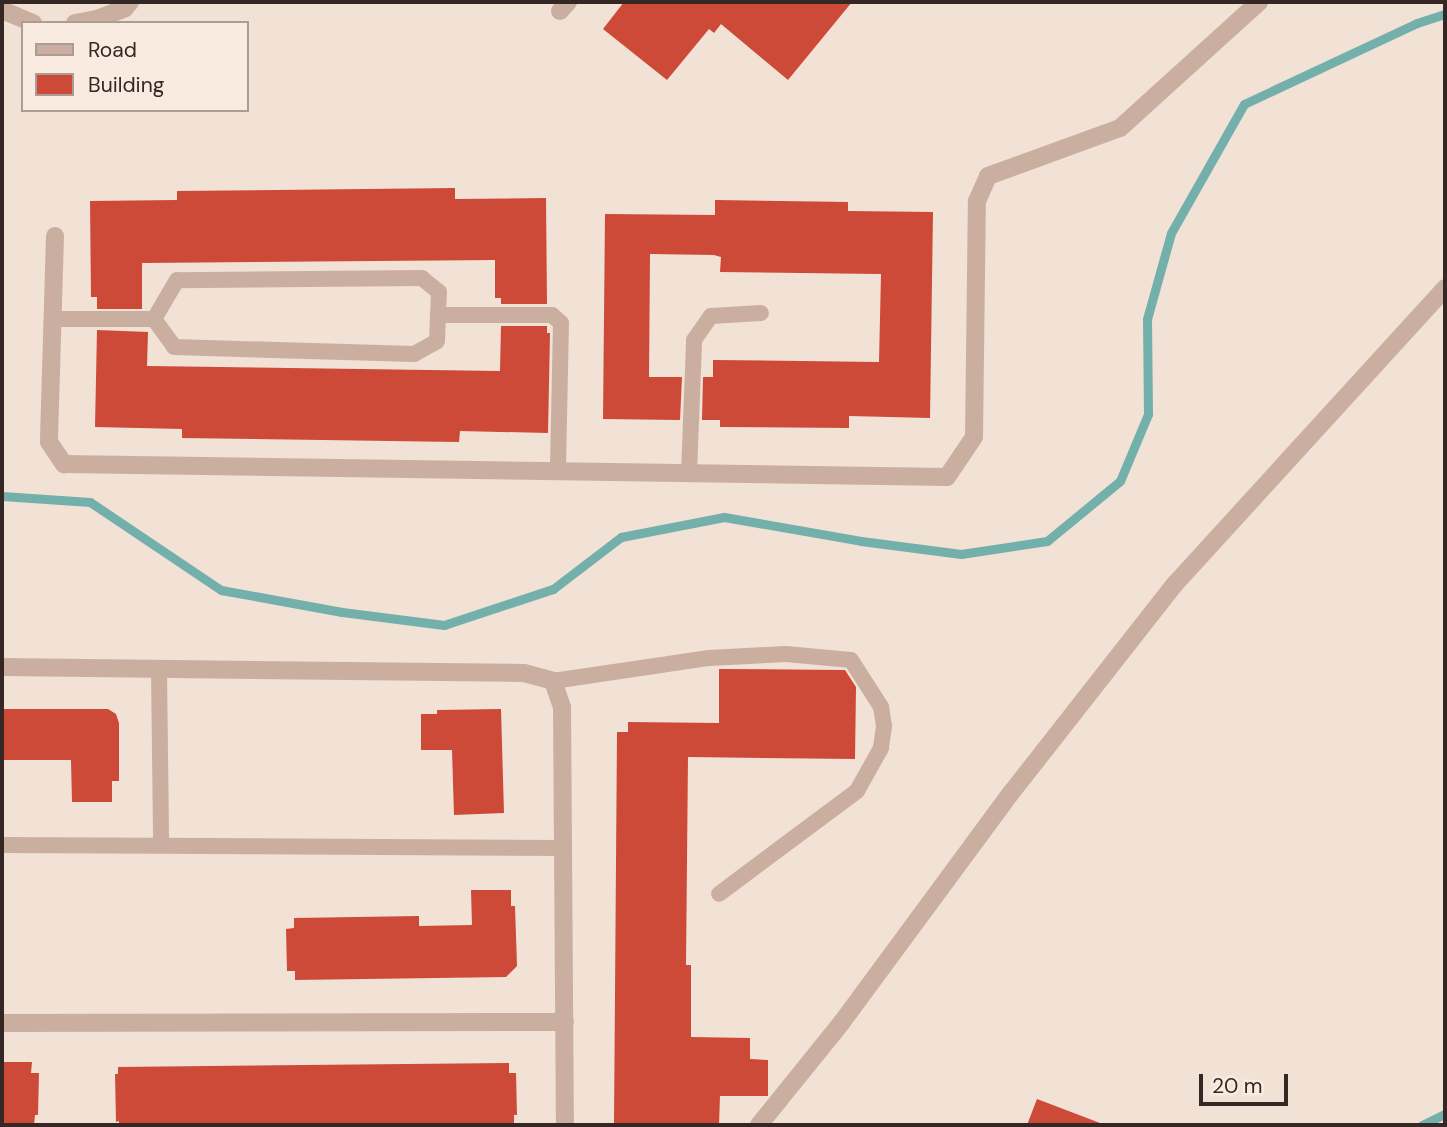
<!DOCTYPE html>
<html>
<head>
<meta charset="utf-8">
<style>
	body { margin:0 }
	#map { position:relative; width:1447px; height:1127px; overflow:hidden; background:#f2e1d5; font-family:"DM Sans",sans-serif }
	div>[style] { position:absolute }
	.stream>* { height:9px; margin:-4.5px; padding:0 4.5px; transform-origin:4.5px; border-radius:4.5px; background:#73b0ab }
	.building>* { inset:0; background:#cd4938 }
	.service>* { height:16px; margin:-8px; padding:0 8px; transform-origin:8px; border-radius:8px; background:#caafa1 }
	.minor>* { height:18px; margin:-9px; padding:0 9px; transform-origin:9px; border-radius:9px; background:#caafa1 }
	span { translate:-50% -50%; white-space:nowrap; text-align:center; line-height:1.15; -webkit-text-stroke:5px #faebe1; paint-order:stroke }
	.frame { position:absolute; inset:0; border:4px solid #342724; pointer-events:none }
	.legend { position:absolute; left:21px; top:21px; width:228px; height:91px; box-sizing:border-box; background:#faebe1; border:2px solid #ab9d95; margin:0; padding:9px 12px; list-style:none; font-size:21px; color:#342724 }
	.legend li { display:flex; align-items:center; gap:14px; height:35px }
	.legend b { width:35px; border:2px solid #ab9d95 }
	.scale { position:absolute; left:1199px; top:1074px; width:89px; height:32px; box-sizing:border-box; border:4px solid #342724; border-top:0; padding-left:9px; font-size:21px; line-height:24px; white-space:nowrap; color:#342724; -webkit-text-stroke:5px #faebe1; paint-order:stroke }
</style>
</head>
<body>
<div id="map">
	<div class="stream">
		<i style="left:2px;top:496px;width:88px;rotate:3.9deg"></i>
		<i style="left:90px;top:502px;width:158px;rotate:33.9deg"></i>
		<i style="left:221px;top:590px;width:123px;rotate:10.3deg"></i>
		<i style="left:342px;top:612px;width:103px;rotate:7.3deg"></i>
		<i style="left:444px;top:625px;width:115px;rotate:-18.3deg"></i>
		<i style="left:553px;top:589px;width:86px;rotate:-37.4deg"></i>
		<i style="left:621px;top:537px;width:105px;rotate:-11deg"></i>
		<i style="left:724px;top:517px;width:139px;rotate:9.9deg"></i>
		<i style="left:861px;top:541px;width:101px;rotate:7.4deg"></i>
		<i style="left:961px;top:554px;width:87px;rotate:-8.6deg"></i>
		<i style="left:1047px;top:541px;width:94px;rotate:-39.4deg"></i>
		<i style="left:1120px;top:481px;width:73px;rotate:-67.3deg"></i>
		<i style="left:1148px;top:414px;width:95px;rotate:-90.6deg"></i>
		<i style="left:1147px;top:319px;width:89px;rotate:-74.4deg"></i>
		<i style="left:1171px;top:233px;width:148px;rotate:-60.5deg"></i>
		<i style="left:1244px;top:104px;width:191px;rotate:-25.1deg"></i>
		<i style="left:1417px;top:23px;width:29px;rotate:-18deg"></i>
		<i style="left:1422px;top:1125px;width:25px;rotate:-26deg"></i>
	</div>
	<div class="building">
		<i style="clip-path:polygon(624px 2px,852px 2px,788px 80px,721px 24px,714px 33px,709px 29px,667px 80px,603px 29px)"></i>
		<i style="clip-path:polygon(455px 188px,455px 199px,546px 198px,547px 304px,501px 304px,501px 298px,495px 298px,495px 260px,142px 263px,142px 309px,97px 309px,97px 297px,91px 297px,90px 201px,177px 200px,177px 191px)"></i>
		<i style="clip-path:polygon(715px 200px,848px 202px,848px 211px,933px 212px,930px 418px,849px 416px,849px 428px,720px 427px,720px 420px,702px 420px,703px 377px,713px 377px,713px 360px,879px 362px,881px 274px,720px 272px,721px 257px,714px 255px,650px 254px,649px 377px,682px 377px,680px 420px,603px 419px,605px 214px,715px 215px)"></i>
		<i style="clip-path:polygon(501px 326px,547px 326px,547px 333px,550px 333px,548px 433px,460px 431px,459px 442px,182px 438px,182px 429px,95px 427px,97px 330px,148px 332px,147px 366px,500px 371px)"></i>
		<i style="clip-path:polygon(719px 669px,845px 670px,856px 687px,855px 759px,688px 757px,686px 965px,691px 965px,691px 1037px,750px 1038px,750px 1059px,768px 1060px,768px 1096px,720px 1096px,719px 1125px,614px 1125px,617px 732px,628px 732px,628px 722px,719px 723px)"></i>
		<i style="clip-path:polygon(2px 709px,108px 709px,116px 714px,119px 723px,119px 781px,112px 781px,112px 802px,72px 802px,71px 760px,2px 760px)"></i>
		<i style="clip-path:polygon(501px 709px,504px 813px,454px 815px,452px 750px,421px 750px,421px 714px,437px 714px,437px 710px)"></i>
		<i style="clip-path:polygon(471px 890px,511px 890px,511px 906px,515px 906px,517px 966px,506px 977px,295px 980px,295px 971px,287px 971px,286px 929px,294px 928px,294px 918px,419px 916px,419px 926px,472px 925px)"></i>
		<i style="clip-path:polygon(2px 1062px,32px 1062px,31px 1073px,39px 1073px,38px 1115px,35px 1115px,34px 1125px,2px 1125px)"></i>
		<i style="clip-path:polygon(509px 1063px,509px 1073px,516px 1073px,517px 1115px,514px 1115px,514px 1125px,119px 1125px,119px 1121px,116px 1122px,115px 1074px,118px 1074px,118px 1067px)"></i>
		<i style="clip-path:polygon(1037px 1099px,1100px 1123px,1099px 1125px,1027px 1125px)"></i>
	</div>
	<div class="service">
		<i style="left:438px;top:315px;width:114px"></i>
		<i style="left:552px;top:315px;width:12px;rotate:42deg"></i>
		<i style="left:561px;top:323px;width:148px;rotate:91.2deg"></i>
		<i style="left:53px;top:319px;width:101px"></i>
		<i style="left:154px;top:319px;width:34px;rotate:54deg"></i>
		<i style="left:174px;top:347px;width:240px;rotate:1.7deg"></i>
		<i style="left:414px;top:354px;width:26px;rotate:-29deg"></i>
		<i style="left:437px;top:341px;width:49px;rotate:-87.7deg"></i>
		<i style="left:439px;top:292px;width:22px;rotate:-141deg"></i>
		<i style="left:422px;top:278px;width:245px;rotate:179.5deg"></i>
		<i style="left:177px;top:280px;width:45px;rotate:120.5deg"></i>
		<i style="left:689px;top:473px;width:133px;rotate:-87.8deg"></i>
		<i style="left:694px;top:340px;width:29px;rotate:-55deg"></i>
		<i style="left:711px;top:316px;width:50px;rotate:-3.4deg"></i>
		<i style="left:159px;top:670px;width:175px;rotate:89.3deg"></i>
		<i style="left:553px;top:681px;width:158px;rotate:-8.4deg"></i>
		<i style="left:709px;top:658px;width:77px;rotate:-3deg"></i>
		<i style="left:786px;top:654px;width:65px;rotate:5.3deg"></i>
		<i style="left:851px;top:660px;width:56px;rotate:57.4deg"></i>
		<i style="left:881px;top:707px;width:19px;rotate:81deg"></i>
		<i style="left:884px;top:726px;width:22px;rotate:98deg"></i>
		<i style="left:881px;top:748px;width:49px;rotate:119.2deg"></i>
		<i style="left:857px;top:791px;width:172px;rotate:143.3deg"></i>
		<i style="left:2px;top:845px;width:560px;rotate:0.31deg"></i>
	</div>
	<div class="minor">
		<i style="left:2px;top:10px;width:34px;rotate:23deg"></i>
		<i style="left:560px;top:11px;width:12px;rotate:-48deg"></i>
		<i style="left:75px;top:23px;width:22px;rotate:-10deg"></i>
		<i style="left:97px;top:19px;width:30px;rotate:-21deg"></i>
		<i style="left:125px;top:8px;width:8px;rotate:-50deg"></i>
		<i style="left:55px;top:236px;width:206px;rotate:91.7deg"></i>
		<i style="left:49px;top:442px;width:27px;rotate:56deg"></i>
		<i style="left:64px;top:464px;width:883px;rotate:0.84deg"></i>
		<i style="left:947px;top:477px;width:48px;rotate:-56deg"></i>
		<i style="left:974px;top:437px;width:236px;rotate:-89.3deg"></i>
		<i style="left:977px;top:201px;width:27px;rotate:-66deg"></i>
		<i style="left:988px;top:176px;width:140px;rotate:-20deg"></i>
		<i style="left:1120px;top:128px;width:188px;rotate:-42.2deg"></i>
		<i style="left:2px;top:667px;width:522px;rotate:0.66deg"></i>
		<i style="left:524px;top:673px;width:30px;rotate:15deg"></i>
		<i style="left:553px;top:681px;width:28px;rotate:71deg"></i>
		<i style="left:562px;top:707px;width:418px;rotate:89.6deg"></i>
		<i style="left:2px;top:1023px;width:563px;rotate:-0.1deg"></i>
		<i style="left:759px;top:1125px;width:132px;rotate:-51.1deg"></i>
		<i style="left:842px;top:1022px;width:285px;rotate:-53.6deg"></i>
		<i style="left:1011px;top:793px;width:266px;rotate:-51.9deg"></i>
		<i style="left:1175px;top:584px;width:401px;rotate:-47.6deg"></i>
	</div>
	<div class="frame"></div>
	<ul class="legend">
	<li><b style="height:9px;background:#caafa1"></b>Road</li>
	<li><b style="height:19px;background:#cd4938"></b>Building</li>
	</ul>
	<div class="scale">20 m</div>
</div>
</body>
</html>
